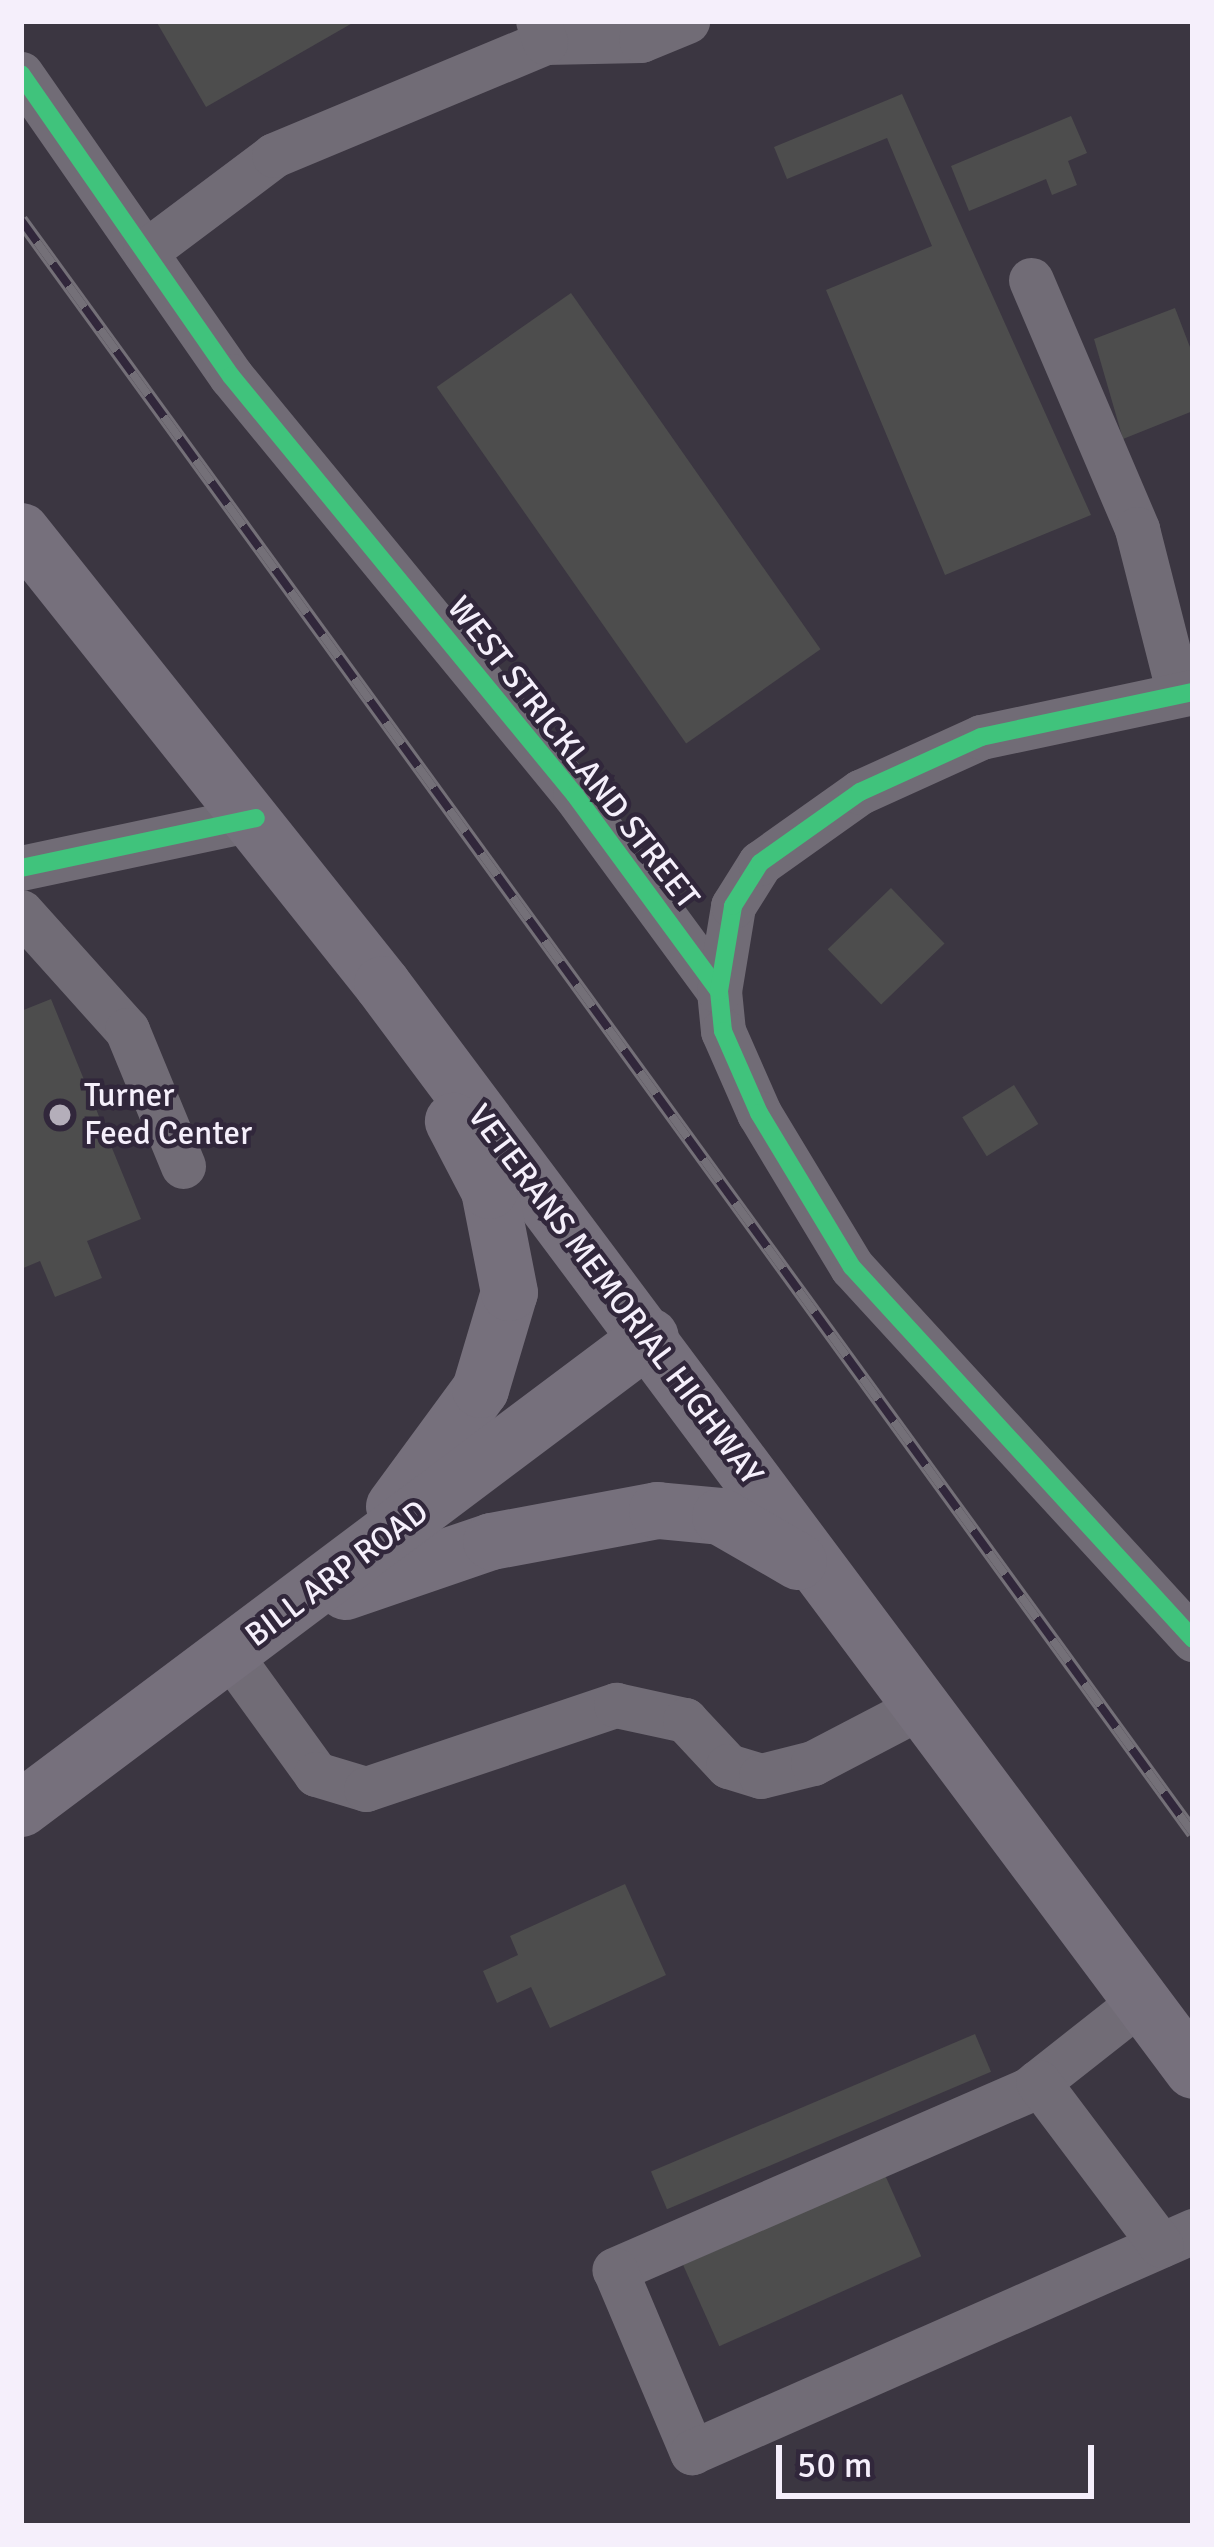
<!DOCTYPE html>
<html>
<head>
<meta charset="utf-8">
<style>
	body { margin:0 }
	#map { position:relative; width:1214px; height:2547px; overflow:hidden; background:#3b3641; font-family:Signika,sans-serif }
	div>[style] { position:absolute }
	.building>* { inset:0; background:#4d4d4d; transform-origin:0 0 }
	.minor>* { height:45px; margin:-22.5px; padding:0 22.5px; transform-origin:22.5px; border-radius:22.5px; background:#716c76 }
	.major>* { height:57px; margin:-28.5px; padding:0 28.5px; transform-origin:28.5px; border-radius:28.5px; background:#76707c }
	.rail>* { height:14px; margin-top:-7px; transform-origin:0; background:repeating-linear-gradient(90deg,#31273b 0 27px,#747078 0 54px); box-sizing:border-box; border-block:3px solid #747078 }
	.cycleway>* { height:18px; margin:-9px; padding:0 9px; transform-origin:9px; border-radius:9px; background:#40c37c }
	.dots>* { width:33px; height:33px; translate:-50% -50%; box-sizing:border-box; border:6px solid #31273b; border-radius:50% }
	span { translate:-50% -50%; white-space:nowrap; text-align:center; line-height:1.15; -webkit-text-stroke:9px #31273b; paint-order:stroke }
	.street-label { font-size:33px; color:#f5effb }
	.poi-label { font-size:33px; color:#f5effb }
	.left { translate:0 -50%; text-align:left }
	.frame { position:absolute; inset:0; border:24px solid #f5effb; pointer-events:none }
	.scale { position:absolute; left:776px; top:2445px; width:318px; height:54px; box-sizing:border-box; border:6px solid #f5effb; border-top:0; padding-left:15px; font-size:36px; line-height:42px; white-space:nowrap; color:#f5effb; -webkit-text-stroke:9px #31273b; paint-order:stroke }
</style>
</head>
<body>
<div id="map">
	<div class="building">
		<i style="clip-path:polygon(156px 21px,356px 21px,206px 107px)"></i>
		<i style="clip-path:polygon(902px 94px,1091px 515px,945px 575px,826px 290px,932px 246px,887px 138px,787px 179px,774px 147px)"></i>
		<i style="clip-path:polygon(1071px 116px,1087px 153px,1068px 161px,1077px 185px,1052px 195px,1046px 179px,969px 211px,951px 166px)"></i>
		<i style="left:571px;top:293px;width:435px;height:164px;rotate:55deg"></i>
		<i style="clip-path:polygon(1175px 308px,1193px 355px,1193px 411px,1123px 439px,1094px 339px)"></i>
		<i style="left:891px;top:888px;width:77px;height:88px;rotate:46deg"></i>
		<i style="clip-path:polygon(51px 999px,141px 1219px,87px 1241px,102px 1278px,55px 1297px,40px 1261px,21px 1269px,21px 1011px)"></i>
		<i style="left:1014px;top:1085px;width:46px;height:61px;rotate:58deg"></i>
		<i style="clip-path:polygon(625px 1884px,666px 1975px,550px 2028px,531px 1987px,497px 2003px,483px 1971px,518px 1955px,510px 1936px)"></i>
		<i style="left:975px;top:2034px;width:41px;height:352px;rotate:67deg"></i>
		<i style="left:885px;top:2175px;width:89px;height:221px;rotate:66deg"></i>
	</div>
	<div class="minor">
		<i style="left:545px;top:42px;width:96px;rotate:-1.2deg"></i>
		<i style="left:641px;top:40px;width:50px;rotate:-22.4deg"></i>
		<i style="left:21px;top:74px;width:368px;rotate:55.2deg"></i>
		<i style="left:231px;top:376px;width:542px;rotate:50.61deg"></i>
		<i style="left:575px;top:795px;width:243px;rotate:53.7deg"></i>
		<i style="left:719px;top:991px;width:40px;rotate:84.3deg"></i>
		<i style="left:723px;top:1031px;width:90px;rotate:66.3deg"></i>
		<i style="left:759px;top:1113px;width:180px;rotate:58.9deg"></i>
		<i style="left:852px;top:1267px;width:505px;rotate:47.49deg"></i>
		<i style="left:145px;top:252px;width:161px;rotate:-36.9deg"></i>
		<i style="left:274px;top:155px;width:294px;rotate:-22.6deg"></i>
		<i style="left:545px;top:42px;width:22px;rotate:-108deg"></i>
		<i style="left:1031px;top:280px;width:271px;rotate:66.9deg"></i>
		<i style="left:1137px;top:529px;width:170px;rotate:75.7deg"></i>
		<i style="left:21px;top:868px;width:240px;rotate:-12deg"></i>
		<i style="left:21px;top:912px;width:159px;rotate:48.1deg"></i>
		<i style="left:127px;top:1030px;width:147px;rotate:67.6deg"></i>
		<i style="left:719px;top:991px;width:86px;rotate:-80.6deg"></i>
		<i style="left:733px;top:906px;width:51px;rotate:-57.9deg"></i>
		<i style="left:760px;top:863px;width:123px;rotate:-35.4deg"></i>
		<i style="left:860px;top:792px;width:133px;rotate:-24.4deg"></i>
		<i style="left:981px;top:737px;width:217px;rotate:-12deg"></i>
		<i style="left:230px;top:1655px;width:147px;rotate:54.1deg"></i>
		<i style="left:316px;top:1774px;width:52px;rotate:16.7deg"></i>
		<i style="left:366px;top:1789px;width:264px;rotate:-18.6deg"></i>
		<i style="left:616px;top:1705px;width:71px;rotate:12.3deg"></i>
		<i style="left:685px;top:1720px;width:63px;rotate:46.9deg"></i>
		<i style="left:728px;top:1766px;width:34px;rotate:17deg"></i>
		<i style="left:761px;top:1776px;width:54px;rotate:-14deg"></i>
		<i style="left:813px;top:1763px;width:119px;rotate:-27.6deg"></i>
		<i style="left:1141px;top:2001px;width:144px;rotate:141.8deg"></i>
		<i style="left:1028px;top:2090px;width:451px;rotate:156.5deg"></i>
		<i style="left:615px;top:2270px;width:198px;rotate:67.1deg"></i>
		<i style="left:692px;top:2452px;width:548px;rotate:-23.8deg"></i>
		<i style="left:1038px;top:2082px;width:204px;rotate:53deg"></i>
	</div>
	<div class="major">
		<i style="left:21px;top:531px;width:579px;rotate:51.45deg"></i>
		<i style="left:382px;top:984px;width:1355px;rotate:53.25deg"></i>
		<i style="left:394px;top:1506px;width:145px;rotate:-53.7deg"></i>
		<i style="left:480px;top:1389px;width:101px;rotate:-73.4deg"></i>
		<i style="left:509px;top:1292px;width:104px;rotate:-101.1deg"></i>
		<i style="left:489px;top:1190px;width:78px;rotate:-117.6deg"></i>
		<i style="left:345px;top:1591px;width:154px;rotate:-18.9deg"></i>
		<i style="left:491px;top:1541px;width:169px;rotate:-10.6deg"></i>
		<i style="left:657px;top:1510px;width:63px;rotate:5.4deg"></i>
		<i style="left:720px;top:1516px;width:90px;rotate:30deg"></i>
		<i style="left:21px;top:1808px;width:786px;rotate:-36.88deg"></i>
	</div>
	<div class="rail">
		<i style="left:21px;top:220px;width:1994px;rotate:54deg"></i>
	</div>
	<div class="cycleway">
		<i style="left:21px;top:74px;width:368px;rotate:55.2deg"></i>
		<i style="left:231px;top:376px;width:542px;rotate:50.61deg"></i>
		<i style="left:575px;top:795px;width:243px;rotate:53.7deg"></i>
		<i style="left:719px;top:991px;width:40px;rotate:84.3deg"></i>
		<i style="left:723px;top:1031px;width:90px;rotate:66.3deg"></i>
		<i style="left:759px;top:1113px;width:180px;rotate:58.9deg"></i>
		<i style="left:852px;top:1267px;width:505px;rotate:47.49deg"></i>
		<i style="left:21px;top:868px;width:240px;rotate:-12deg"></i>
		<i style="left:719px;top:991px;width:86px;rotate:-80.6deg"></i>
		<i style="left:733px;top:906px;width:51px;rotate:-57.9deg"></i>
		<i style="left:760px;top:863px;width:123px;rotate:-35.4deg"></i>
		<i style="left:860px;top:792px;width:133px;rotate:-24.4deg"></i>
		<i style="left:981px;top:737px;width:217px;rotate:-12deg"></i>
	</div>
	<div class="dots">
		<i style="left:60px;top:1115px;background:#b4aeba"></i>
	</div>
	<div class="street-label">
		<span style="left:573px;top:753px;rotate:52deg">WEST STRICKLAND STREET</span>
		<span style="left:615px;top:1295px;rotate:53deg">VETERANS MEMORIAL HIGHWAY</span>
		<span style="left:337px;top:1574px;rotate:-37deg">BILL ARP ROAD</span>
	</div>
	<div class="poi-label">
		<span class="left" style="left:84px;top:1115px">Turner<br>Feed Center</span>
	</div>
	<div class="frame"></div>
	<div class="scale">50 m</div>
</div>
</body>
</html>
